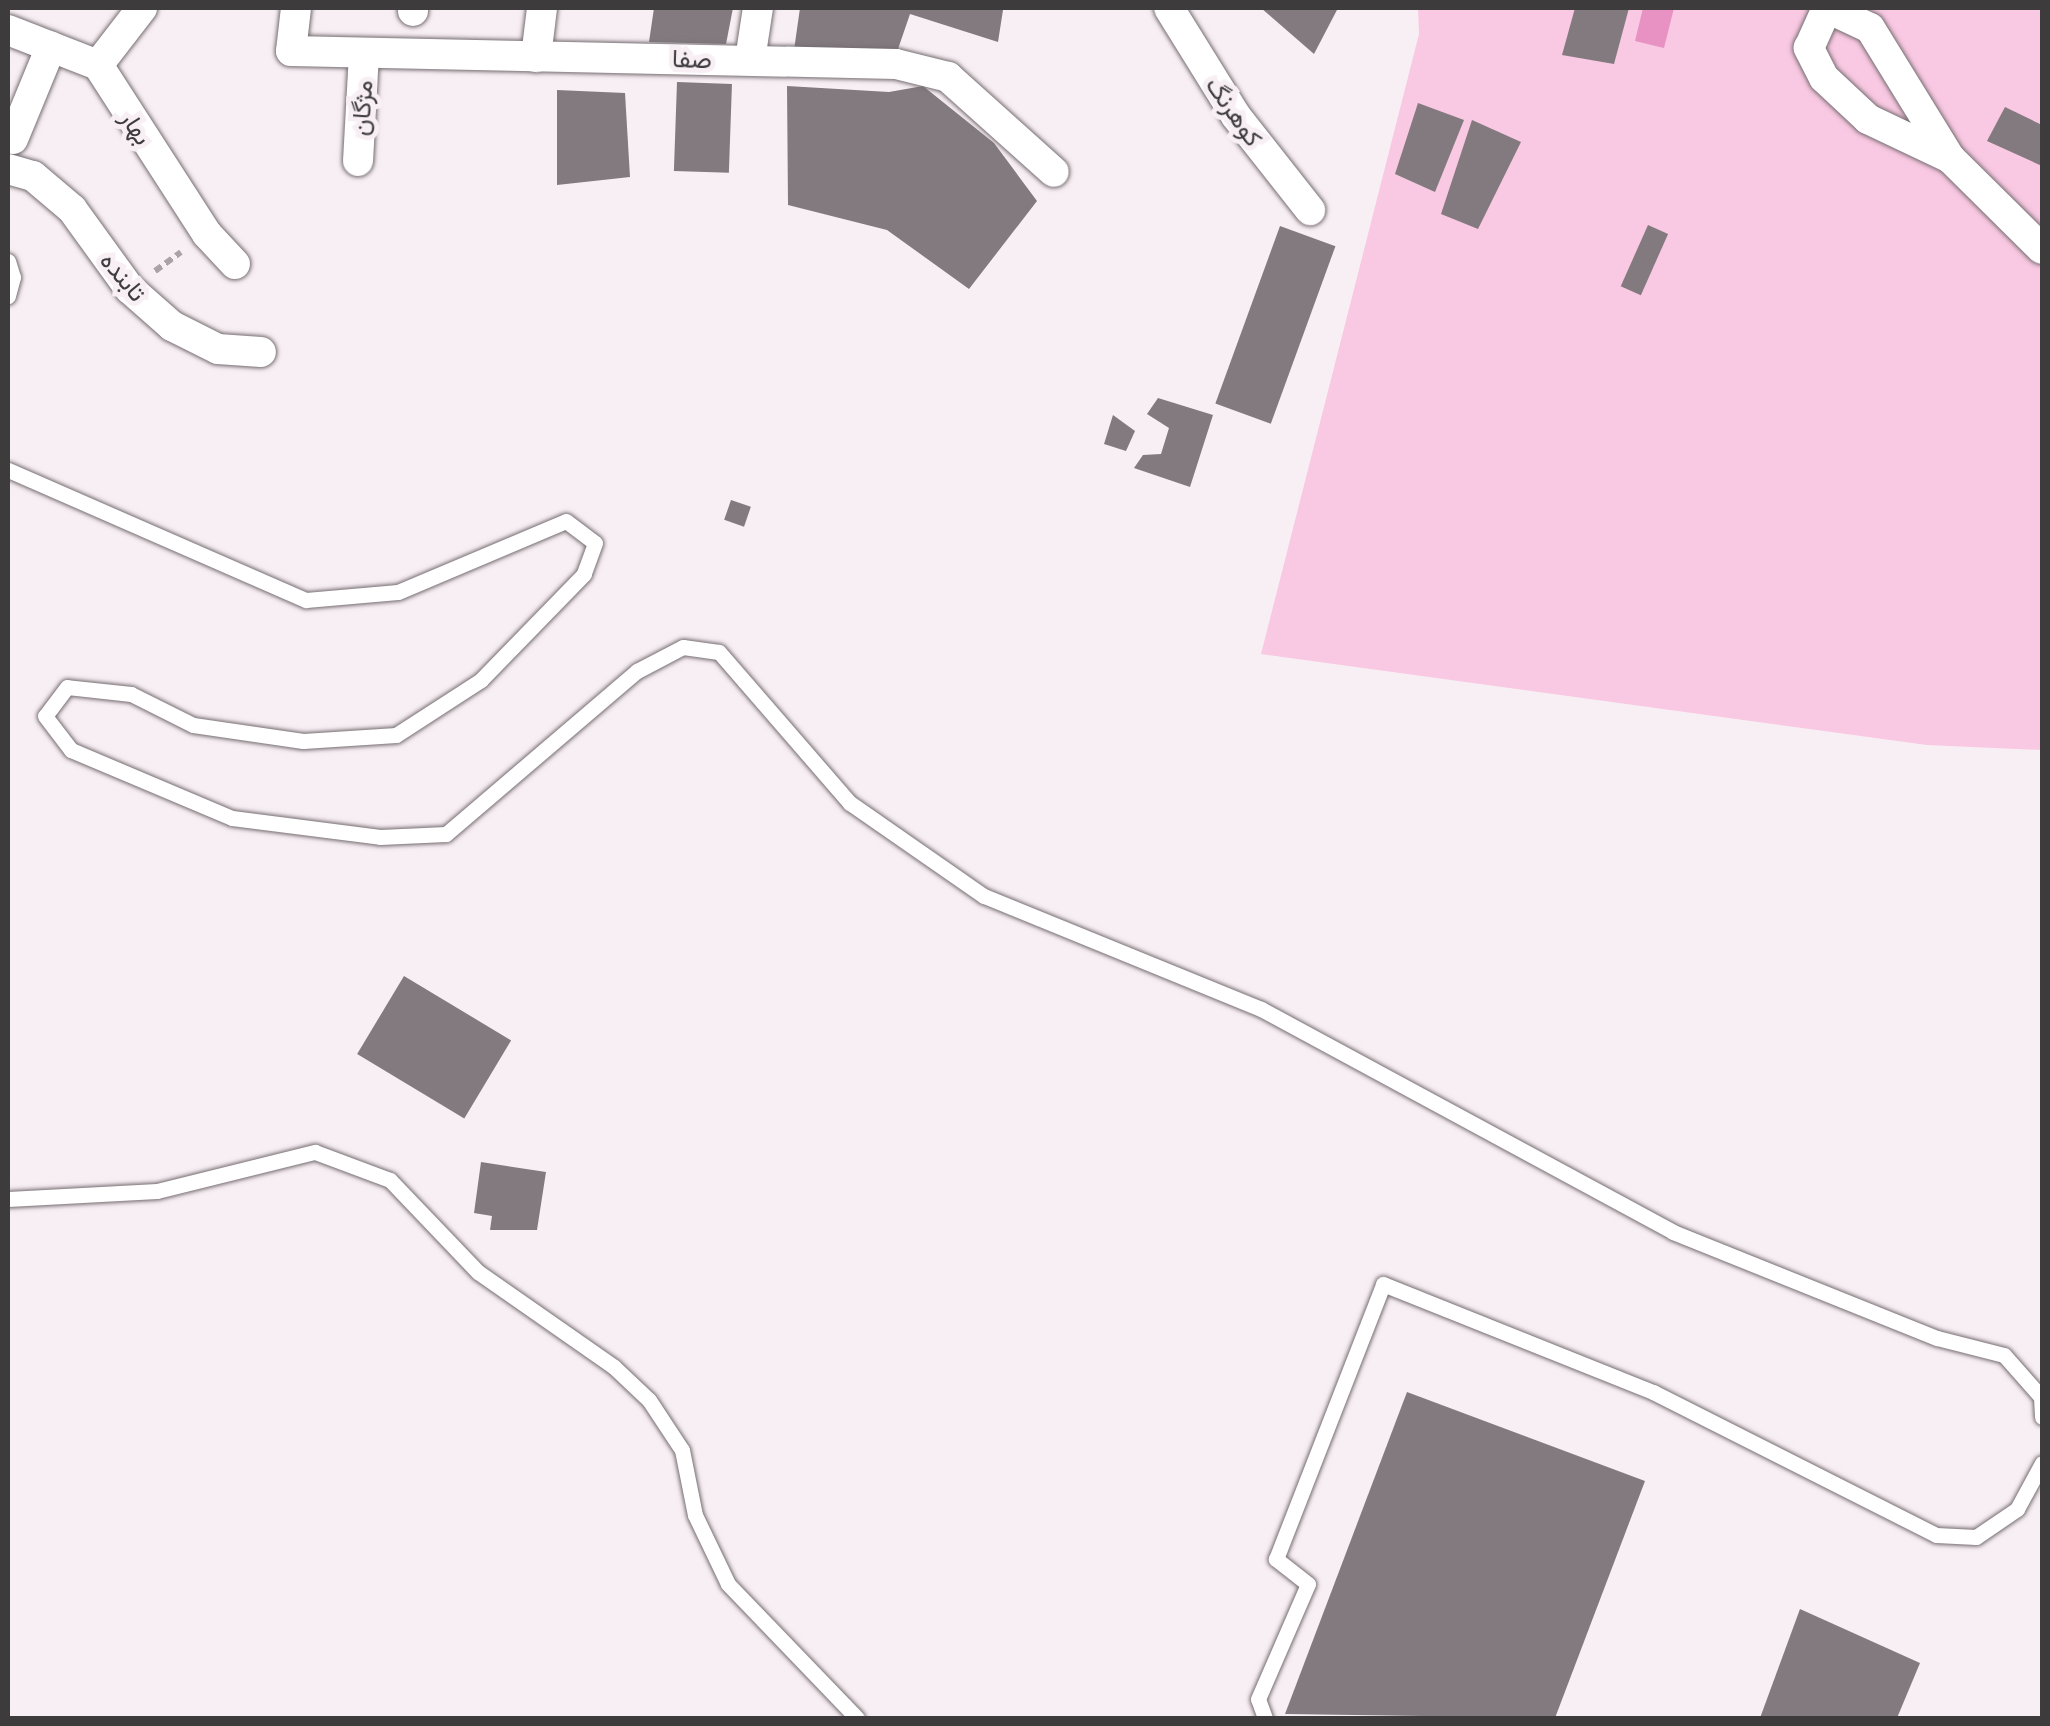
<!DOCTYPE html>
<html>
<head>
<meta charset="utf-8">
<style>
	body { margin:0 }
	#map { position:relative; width:2050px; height:1726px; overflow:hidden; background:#f8eff4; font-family:Commissioner,Vazirmatn,sans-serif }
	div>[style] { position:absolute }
	.green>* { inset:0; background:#f9c8e2 }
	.water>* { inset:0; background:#e792c2 }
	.building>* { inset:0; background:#827a7e; transform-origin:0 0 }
	.path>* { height:6px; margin-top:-3px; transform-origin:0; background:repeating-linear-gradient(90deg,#a9a2a6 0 8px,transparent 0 13px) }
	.roads { filter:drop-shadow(0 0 2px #756d71) drop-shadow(0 0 2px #756d71) }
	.service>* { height:15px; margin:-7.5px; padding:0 7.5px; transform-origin:7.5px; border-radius:7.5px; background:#fff }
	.minor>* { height:30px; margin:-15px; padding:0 15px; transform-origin:15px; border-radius:15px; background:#fff }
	span { translate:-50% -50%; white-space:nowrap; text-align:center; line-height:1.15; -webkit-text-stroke:10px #f8eff4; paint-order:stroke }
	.street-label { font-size:25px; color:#3e3b3d }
	.frame { position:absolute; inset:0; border:10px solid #3e3b3d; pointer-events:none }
</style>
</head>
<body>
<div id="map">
	<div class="green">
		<i style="clip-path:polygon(1418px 8px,2042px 8px,2042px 750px,1927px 745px,1261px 654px,1419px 34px)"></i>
	</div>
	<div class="water">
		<i style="clip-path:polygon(1643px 8px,1674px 8px,1664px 48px,1635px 41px)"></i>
	</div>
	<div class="building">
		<i style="clip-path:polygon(654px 8px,733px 8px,726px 44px,649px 42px)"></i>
		<i style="clip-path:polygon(800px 8px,997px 8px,1003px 10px,998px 42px,910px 14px,897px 52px,794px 50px)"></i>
		<i style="clip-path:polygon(1261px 8px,1338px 8px,1314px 54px)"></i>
		<i style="clip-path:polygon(1575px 8px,1629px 8px,1614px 64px,1562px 55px)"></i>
		<i style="left:677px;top:82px;width:55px;height:89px;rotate:2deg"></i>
		<i style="clip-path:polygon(787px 86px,889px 92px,923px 86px,994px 143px,1037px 201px,969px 289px,887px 230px,788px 205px)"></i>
		<i style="clip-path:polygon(557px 90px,625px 93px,630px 177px,557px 185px)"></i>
		<i style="clip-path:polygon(1418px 103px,1464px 120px,1435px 192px,1395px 174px)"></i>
		<i style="clip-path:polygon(2005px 107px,2042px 125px,2042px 166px,1987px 141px)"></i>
		<i style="clip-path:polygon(1472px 120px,1521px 142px,1478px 229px,1441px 214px)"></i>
		<i style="left:1648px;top:225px;width:22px;height:67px;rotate:24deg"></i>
		<i style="left:1280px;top:226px;width:59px;height:189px;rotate:20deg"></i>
		<i style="clip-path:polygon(1158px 398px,1213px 415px,1190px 487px,1134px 468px,1143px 455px,1161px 454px,1169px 428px,1147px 414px)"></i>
		<i style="clip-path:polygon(1113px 415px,1135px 431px,1126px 451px,1104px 444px)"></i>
		<i style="left:731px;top:500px;width:21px;height:21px;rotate:19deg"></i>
		<i style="left:404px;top:976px;width:125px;height:91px;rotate:31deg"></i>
		<i style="clip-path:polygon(481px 1162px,546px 1172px,537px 1230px,490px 1230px,492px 1216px,474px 1213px)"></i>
		<i style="clip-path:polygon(1407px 1392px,1645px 1481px,1555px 1718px,1285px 1714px)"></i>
		<i style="clip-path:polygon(1800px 1609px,1920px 1663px,1897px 1718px,1760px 1718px)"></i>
	</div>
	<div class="path">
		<i style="left:155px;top:271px;width:32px;rotate:-36deg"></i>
	</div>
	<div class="roads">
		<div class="service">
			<i style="left:8px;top:261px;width:17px;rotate:73deg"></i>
			<i style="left:13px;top:277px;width:20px;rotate:105deg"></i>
			<i style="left:8px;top:470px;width:325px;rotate:23.6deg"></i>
			<i style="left:306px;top:600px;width:92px;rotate:-5deg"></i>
			<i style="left:398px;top:592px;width:182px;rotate:-22.9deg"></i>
			<i style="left:566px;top:521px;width:36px;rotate:37deg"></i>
			<i style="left:595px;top:543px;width:33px;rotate:110deg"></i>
			<i style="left:584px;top:574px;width:148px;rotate:134.2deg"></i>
			<i style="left:481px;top:680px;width:101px;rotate:147.1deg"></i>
			<i style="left:396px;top:735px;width:93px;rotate:176.3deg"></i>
			<i style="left:303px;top:741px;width:111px;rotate:-171.7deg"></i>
			<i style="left:193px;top:725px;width:69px;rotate:-153.4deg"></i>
			<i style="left:131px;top:694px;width:64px;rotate:-173.8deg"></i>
			<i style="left:67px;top:687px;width:36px;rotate:127deg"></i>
			<i style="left:45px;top:716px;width:43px;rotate:52.6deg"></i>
			<i style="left:71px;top:750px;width:175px;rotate:22.9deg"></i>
			<i style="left:232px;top:818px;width:149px;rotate:7.3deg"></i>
			<i style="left:380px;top:837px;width:66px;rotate:-2.6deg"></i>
			<i style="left:446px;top:834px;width:251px;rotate:-40.5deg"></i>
			<i style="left:637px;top:671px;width:52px;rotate:-27.6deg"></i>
			<i style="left:683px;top:647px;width:36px;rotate:8deg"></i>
			<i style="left:719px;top:652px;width:200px;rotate:49.1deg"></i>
			<i style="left:850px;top:803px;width:163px;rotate:34.8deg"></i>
			<i style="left:984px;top:896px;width:299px;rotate:22.2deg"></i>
			<i style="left:1261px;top:1009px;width:468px;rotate:28.4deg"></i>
			<i style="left:1673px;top:1232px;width:284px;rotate:21.9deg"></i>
			<i style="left:1937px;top:1338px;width:69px;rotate:14.2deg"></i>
			<i style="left:2004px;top:1355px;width:56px;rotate:48.6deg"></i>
			<i style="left:2041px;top:1397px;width:20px;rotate:87deg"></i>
			<i style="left:8px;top:1199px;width:149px;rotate:-3.1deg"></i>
			<i style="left:157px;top:1191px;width:163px;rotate:-13.9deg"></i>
			<i style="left:315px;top:1152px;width:80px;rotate:20.5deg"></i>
			<i style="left:390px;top:1180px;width:127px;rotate:46.3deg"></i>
			<i style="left:478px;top:1272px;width:166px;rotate:34.9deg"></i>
			<i style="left:614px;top:1367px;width:48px;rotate:43.3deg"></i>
			<i style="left:649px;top:1400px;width:60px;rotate:56.6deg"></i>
			<i style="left:682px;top:1450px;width:66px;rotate:78.7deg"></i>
			<i style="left:695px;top:1515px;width:76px;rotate:64.4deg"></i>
			<i style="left:728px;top:1584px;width:186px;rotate:46.1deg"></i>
			<i style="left:1265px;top:1718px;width:20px;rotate:-110deg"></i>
			<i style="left:1258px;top:1699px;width:125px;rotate:-66.5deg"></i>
			<i style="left:1308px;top:1584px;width:41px;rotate:-142deg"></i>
			<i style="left:1276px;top:1559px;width:295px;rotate:-68.7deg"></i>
			<i style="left:1383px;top:1284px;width:291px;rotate:21.8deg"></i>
			<i style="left:1653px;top:1392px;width:317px;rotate:26.8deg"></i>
			<i style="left:1936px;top:1535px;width:40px;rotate:2.9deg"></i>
			<i style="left:1976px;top:1537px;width:50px;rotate:-34.3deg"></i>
			<i style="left:2017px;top:1509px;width:52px;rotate:-61.5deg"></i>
		</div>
		<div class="minor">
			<i style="left:296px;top:8px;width:43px;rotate:96.6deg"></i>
			<i style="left:291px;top:51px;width:605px;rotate:1.23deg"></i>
			<i style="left:896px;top:64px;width:54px;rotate:14deg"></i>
			<i style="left:948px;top:77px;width:142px;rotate:41.9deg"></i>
			<i style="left:1169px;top:8px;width:127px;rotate:58.2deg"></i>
			<i style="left:1236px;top:116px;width:120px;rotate:51.8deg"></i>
			<i style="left:413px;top:11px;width:3px;rotate:-90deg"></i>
			<i style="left:8px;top:30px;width:97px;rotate:21.3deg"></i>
			<i style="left:98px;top:65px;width:201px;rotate:57.2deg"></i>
			<i style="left:207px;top:234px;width:41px;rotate:47deg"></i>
			<i style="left:536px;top:57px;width:49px;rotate:-83deg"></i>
			<i style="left:750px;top:60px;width:53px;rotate:-81.3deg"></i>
			<i style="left:98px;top:65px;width:72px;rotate:-52.3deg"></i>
			<i style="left:13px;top:139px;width:100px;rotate:-67.6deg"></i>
			<i style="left:1950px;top:158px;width:91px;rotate:-154.6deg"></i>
			<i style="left:1868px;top:119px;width:60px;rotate:-137deg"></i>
			<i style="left:1824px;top:78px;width:34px;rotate:-117deg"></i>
			<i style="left:1809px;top:48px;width:44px;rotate:-65.8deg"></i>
			<i style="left:1827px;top:8px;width:47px;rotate:24.9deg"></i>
			<i style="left:1870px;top:28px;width:153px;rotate:58.4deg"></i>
			<i style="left:1950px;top:158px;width:129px;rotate:44.7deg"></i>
			<i style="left:358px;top:161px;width:106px;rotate:-86.8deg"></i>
			<i style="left:8px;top:169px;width:26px;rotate:16deg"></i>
			<i style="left:33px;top:176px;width:51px;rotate:40.2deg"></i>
			<i style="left:72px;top:209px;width:99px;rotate:54.1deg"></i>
			<i style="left:130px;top:289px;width:56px;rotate:41.4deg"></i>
			<i style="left:172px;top:326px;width:51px;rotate:26.6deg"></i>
			<i style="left:218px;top:349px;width:43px;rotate:4deg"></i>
		</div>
	</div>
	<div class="street-label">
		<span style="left:692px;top:58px;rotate:2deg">صفا</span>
		<span style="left:361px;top:108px;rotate:-86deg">مژگان</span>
		<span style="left:1235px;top:111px;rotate:55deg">کوهرنگ</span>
		<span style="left:137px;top:127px;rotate:57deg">بهار</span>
		<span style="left:124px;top:276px;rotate:50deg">تابنده</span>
	</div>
	<div class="frame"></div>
</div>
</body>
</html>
